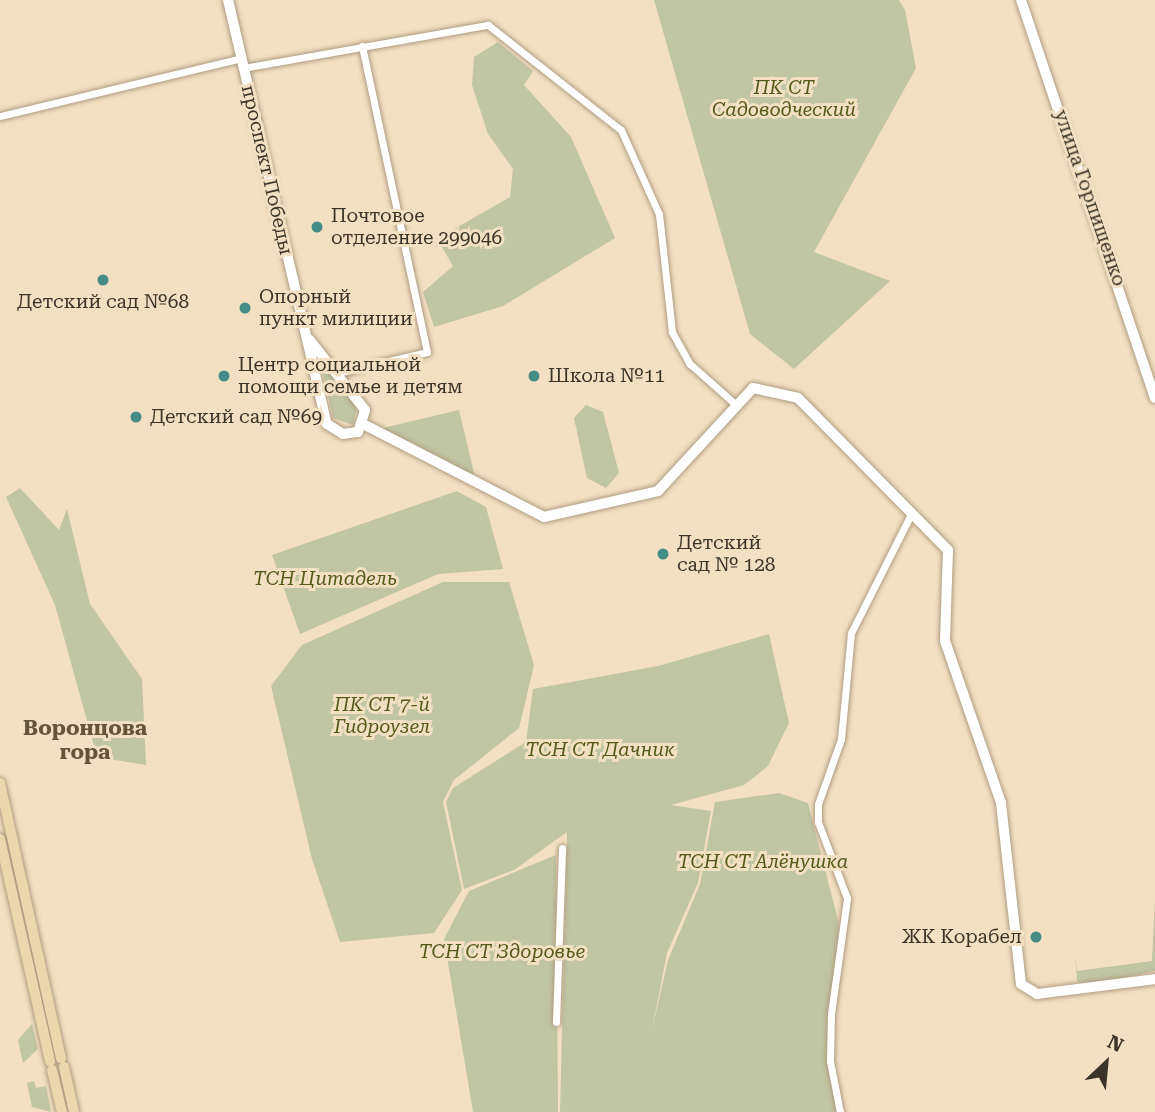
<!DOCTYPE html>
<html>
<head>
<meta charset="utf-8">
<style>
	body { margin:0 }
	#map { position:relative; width:1155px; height:1112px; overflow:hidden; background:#f3dfc2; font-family:"Roboto Serif",serif }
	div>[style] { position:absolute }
	.green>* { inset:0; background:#c0c5a3 }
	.roads { filter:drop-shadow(0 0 2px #af9d81) drop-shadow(0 0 2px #af9d81) }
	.street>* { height:7px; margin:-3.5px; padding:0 3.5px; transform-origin:3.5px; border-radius:3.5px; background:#fff }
	.secondary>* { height:10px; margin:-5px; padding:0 5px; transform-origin:5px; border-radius:5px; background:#fff }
	.primary>* { height:10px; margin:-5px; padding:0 5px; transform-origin:5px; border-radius:5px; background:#ecd7ac }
	.dots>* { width:19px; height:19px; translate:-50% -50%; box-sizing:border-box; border:4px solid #f3dfc2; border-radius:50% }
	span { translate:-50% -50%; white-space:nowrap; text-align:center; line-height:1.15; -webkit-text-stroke:6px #f3dfc2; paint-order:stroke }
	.park-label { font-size:19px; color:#545a18; font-style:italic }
	.street-label { font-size:19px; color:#3c3429 }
	.poi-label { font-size:19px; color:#3c3429 }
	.left { translate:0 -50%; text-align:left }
	.right { translate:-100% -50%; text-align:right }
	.neighbourhood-label { font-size:21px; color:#65543a; font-weight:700 }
	.north { position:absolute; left:1071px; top:1028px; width:70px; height:70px; -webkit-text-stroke:5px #f3dfc2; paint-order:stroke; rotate:26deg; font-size:19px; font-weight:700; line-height:28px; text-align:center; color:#3c3429 }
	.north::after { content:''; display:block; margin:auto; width:24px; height:32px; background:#3c3429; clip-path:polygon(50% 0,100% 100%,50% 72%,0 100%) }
</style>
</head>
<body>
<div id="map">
	<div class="green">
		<i style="clip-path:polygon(654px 0,899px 0,905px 10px,916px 68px,814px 252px,890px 281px,794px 369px,750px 334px)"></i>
		<i style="clip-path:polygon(498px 42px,533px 71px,524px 85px,571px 137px,615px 238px,503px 306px,434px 327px,423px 292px,453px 266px,437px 239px,510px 197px,513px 169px,488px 134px,472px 85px,474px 57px)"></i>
		<i style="clip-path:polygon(320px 360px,357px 406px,353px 425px,333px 418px)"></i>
		<i style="clip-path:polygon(586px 405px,603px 412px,619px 473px,606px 488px,587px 478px,574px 418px)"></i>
		<i style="clip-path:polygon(459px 410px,475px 477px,383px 428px)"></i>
		<i style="clip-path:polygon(20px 488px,59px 530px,67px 509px,90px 604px,142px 679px,146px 765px,97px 757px,55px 605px,6px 497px)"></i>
		<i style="clip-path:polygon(457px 491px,486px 507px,503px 569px,438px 574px,300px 634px,272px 555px)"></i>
		<i style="clip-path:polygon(443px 582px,509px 582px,534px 665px,519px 728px,454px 780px,443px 802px,462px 890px,434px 933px,340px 942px,312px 859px,271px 686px,302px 645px)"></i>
		<i style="clip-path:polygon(769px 634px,789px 723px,768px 766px,744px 785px,671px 805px,711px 811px,698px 883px,667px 953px,652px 1030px,668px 960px,700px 884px,715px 802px,779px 793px,808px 803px,839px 924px,830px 1061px,837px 1112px,560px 1112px,567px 832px,514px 870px,464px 889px,446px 802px,453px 788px,526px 742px,533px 689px,658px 666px)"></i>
		<i style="clip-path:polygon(556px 855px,558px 1112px,473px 1112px,444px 939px,469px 891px)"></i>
		<i style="clip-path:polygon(1155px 898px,1155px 971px,1082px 986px,1077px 980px,1075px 955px,1077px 971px,1152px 961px)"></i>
		<i style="clip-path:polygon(32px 1024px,38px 1049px,23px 1063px,18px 1040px)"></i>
		<i style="clip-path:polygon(34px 1081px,36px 1088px,46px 1086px,51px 1112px,32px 1107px,27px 1083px)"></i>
	</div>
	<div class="roads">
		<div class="street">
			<i style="left:243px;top:68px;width:249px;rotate:-10deg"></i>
			<i style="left:488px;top:25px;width:169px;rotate:38.3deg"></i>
			<i style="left:621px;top:130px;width:92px;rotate:65.7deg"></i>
			<i style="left:659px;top:214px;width:119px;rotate:83.7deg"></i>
			<i style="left:672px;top:332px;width:37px;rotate:61deg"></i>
			<i style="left:690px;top:364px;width:60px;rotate:41.6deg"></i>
			<i style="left:0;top:116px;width:248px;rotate:-13.5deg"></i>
			<i style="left:337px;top:373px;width:92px;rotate:-13.1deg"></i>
			<i style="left:427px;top:352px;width:313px;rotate:-102deg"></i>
			<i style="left:556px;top:1022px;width:174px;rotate:-88deg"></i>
			<i style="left:840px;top:1112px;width:52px;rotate:-101.1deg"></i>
			<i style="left:830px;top:1061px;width:47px;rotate:-88.8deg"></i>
			<i style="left:831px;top:1014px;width:117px;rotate:-82.1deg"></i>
			<i style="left:847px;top:898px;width:81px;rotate:-110.9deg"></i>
			<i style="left:818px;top:822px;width:18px;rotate:-90deg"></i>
			<i style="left:818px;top:804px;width:69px;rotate:-70.5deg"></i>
			<i style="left:841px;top:739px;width:106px;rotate:-84.6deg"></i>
			<i style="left:851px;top:633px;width:133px;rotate:-63.2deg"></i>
		</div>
		<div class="secondary">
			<i style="left:228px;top:0;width:435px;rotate:76.9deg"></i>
			<i style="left:327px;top:424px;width:19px;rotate:32deg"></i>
			<i style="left:343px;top:434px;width:15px;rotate:-8deg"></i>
			<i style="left:358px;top:432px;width:23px;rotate:-72deg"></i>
			<i style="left:365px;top:410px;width:90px;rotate:-128.3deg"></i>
			<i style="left:1021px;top:0;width:420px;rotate:71.4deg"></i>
			<i style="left:365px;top:425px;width:201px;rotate:27.2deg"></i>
			<i style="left:544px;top:517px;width:117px;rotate:-12.8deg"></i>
			<i style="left:658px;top:491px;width:140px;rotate:-47.3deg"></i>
			<i style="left:753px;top:388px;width:46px;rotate:12.5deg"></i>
			<i style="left:798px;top:398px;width:214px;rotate:45.4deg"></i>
			<i style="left:948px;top:550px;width:91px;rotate:91.9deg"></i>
			<i style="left:945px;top:641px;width:171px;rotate:70.9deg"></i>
			<i style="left:1001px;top:803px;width:182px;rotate:83.7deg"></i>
			<i style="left:1021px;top:984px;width:19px;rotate:32deg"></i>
			<i style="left:1037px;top:994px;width:119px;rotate:-7.2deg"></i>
		</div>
		<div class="primary">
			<i style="left:0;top:783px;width:282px;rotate:77.5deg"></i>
			<i style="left:0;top:839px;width:228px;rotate:77.3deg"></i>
			<i style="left:64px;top:1067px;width:46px;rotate:77.5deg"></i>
			<i style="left:52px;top:1070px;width:43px;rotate:76.6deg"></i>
		</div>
	</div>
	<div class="dots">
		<i style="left:317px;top:227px;background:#458c86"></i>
		<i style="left:103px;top:280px;background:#458c86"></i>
		<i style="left:245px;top:308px;background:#458c86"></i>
		<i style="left:224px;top:376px;background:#458c86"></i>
		<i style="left:534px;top:376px;background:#458c86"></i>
		<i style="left:136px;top:417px;background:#458c86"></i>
		<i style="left:663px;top:554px;background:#458c86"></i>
		<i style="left:1036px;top:937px;background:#458c86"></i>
	</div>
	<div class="park-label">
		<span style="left:784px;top:99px">ПК СТ<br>Садоводческий</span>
		<span style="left:325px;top:579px">ТСН Цитадель</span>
		<span style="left:382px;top:716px">ПК СТ 7-й<br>Гидроузел</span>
		<span style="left:600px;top:750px">ТСН СТ Дачник</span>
		<span style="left:763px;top:862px">ТСН СТ Алёнушка</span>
		<span style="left:502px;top:952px">ТСН СТ Здоровье</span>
	</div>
	<div class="street-label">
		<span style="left:267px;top:170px;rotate:77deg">проспект Победы</span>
		<span style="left:1090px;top:198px;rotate:71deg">улица Горпищенко</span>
	</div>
	<div class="poi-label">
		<span class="left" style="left:331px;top:227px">Почтовое<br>отделение 299046</span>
		<span class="left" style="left:259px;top:308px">Опорный<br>пункт милиции</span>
		<span style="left:103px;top:302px">Детский сад №68</span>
		<span class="left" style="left:238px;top:376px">Центр социальной<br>помощи семье и детям</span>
		<span class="left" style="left:548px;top:376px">Школа №11</span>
		<span class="left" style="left:150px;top:417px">Детский сад №69</span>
		<span class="left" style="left:677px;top:554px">Детский<br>сад № 128</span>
		<span class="right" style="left:1022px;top:937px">ЖК Корабел</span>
	</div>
	<div class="neighbourhood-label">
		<span style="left:85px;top:740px">Воронцова<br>гора</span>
	</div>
	<div class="north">N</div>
</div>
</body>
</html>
